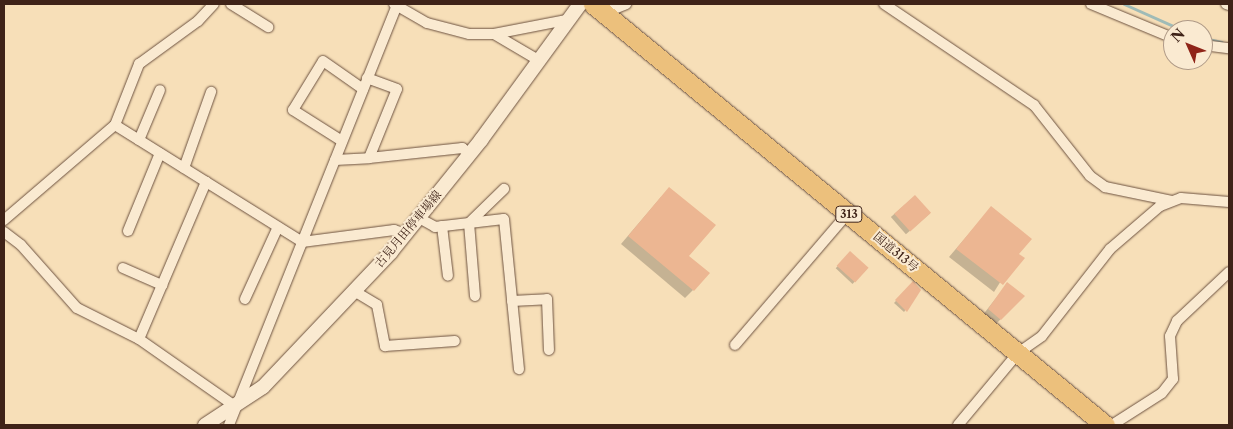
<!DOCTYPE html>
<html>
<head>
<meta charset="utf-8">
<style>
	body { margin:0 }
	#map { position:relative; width:1233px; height:429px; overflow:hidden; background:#f7dfb8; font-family:"Libre Caslon Text","Noto Serif JP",serif }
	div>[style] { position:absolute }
	.shadow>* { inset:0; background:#0003; transform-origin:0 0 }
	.stream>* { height:3px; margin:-1.5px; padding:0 1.5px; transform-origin:1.5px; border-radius:1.5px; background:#9fbbb7 }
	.building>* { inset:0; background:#ecb692; transform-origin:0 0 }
	.roads { filter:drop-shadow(0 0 1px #6d5240) drop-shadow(0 0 1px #6d5240) }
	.street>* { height:10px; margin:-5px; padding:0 5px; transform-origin:5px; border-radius:5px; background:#faead1 }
	.secondary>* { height:14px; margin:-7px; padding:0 7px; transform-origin:7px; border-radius:7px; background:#faead1 }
	.highway>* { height:19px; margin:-9.5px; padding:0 9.5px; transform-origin:9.5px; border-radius:9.5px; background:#ecc07c }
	span { translate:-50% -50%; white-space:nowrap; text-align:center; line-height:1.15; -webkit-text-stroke:4px #faead1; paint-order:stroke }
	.shield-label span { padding:1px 4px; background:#faead1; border:1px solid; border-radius:4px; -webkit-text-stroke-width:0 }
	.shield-label { font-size:11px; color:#3f2318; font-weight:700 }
	.street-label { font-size:12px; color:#3f2318 }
	.frame { position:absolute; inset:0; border:5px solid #3f2318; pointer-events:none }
	.north { position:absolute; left:1163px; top:20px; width:50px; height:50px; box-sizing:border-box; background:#faead1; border:1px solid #af9a87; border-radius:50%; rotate:314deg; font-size:14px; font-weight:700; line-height:20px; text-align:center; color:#3f2318 }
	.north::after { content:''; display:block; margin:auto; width:18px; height:22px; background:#8f2418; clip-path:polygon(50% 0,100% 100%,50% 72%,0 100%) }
</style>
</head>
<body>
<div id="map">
	<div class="shadow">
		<i style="left:915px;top:196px;width:23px;height:32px;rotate:49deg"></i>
		<i style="clip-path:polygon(661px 197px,687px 256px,693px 290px,685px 298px,621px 244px)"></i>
		<i style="clip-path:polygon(984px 216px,1017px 255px,994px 292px,949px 257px)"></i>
		<i style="left:850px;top:253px;width:23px;height:21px;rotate:43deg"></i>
		<i style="clip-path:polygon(913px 283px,920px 290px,904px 312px,894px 303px)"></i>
		<i style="clip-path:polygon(1007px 284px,1023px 296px,994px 326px,982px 316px)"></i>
	</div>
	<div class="stream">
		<i style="left:1124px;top:4px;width:64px;rotate:24.1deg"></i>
		<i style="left:1203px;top:38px;width:19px;rotate:12deg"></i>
	</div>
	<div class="building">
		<i style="clip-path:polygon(669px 187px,716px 225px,689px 256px,710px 273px,694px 291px,628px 236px)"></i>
		<i style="left:915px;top:195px;width:24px;height:28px;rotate:48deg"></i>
		<i style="clip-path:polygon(991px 206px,1032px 239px,1019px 254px,1025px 258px,1003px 285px,956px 249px)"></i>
		<i style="left:850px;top:251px;width:25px;height:20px;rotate:42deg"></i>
		<i style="clip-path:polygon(913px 281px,921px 290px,907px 312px,895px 300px)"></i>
		<i style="clip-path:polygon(1007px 282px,1025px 296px,1001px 320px,988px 309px)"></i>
	</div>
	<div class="roads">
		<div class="street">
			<i style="left:231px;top:4px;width:44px;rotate:31.9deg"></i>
			<i style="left:394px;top:4px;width:38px;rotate:30deg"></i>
			<i style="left:427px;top:23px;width:43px;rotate:14.7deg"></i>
			<i style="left:469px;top:34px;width:25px"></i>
			<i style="left:494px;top:34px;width:78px;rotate:-11deg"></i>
			<i style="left:884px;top:4px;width:181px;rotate:34deg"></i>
			<i style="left:1034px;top:105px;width:90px;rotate:51.7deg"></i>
			<i style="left:1090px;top:176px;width:19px;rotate:36deg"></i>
			<i style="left:1105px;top:187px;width:68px;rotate:11.8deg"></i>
			<i style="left:1091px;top:4px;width:89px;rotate:22.5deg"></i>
			<i style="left:1226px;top:4px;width:3px;rotate:18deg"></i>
			<i style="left:604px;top:13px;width:24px;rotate:-22deg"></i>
			<i style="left:494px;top:34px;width:53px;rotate:30.4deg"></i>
			<i style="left:1203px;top:45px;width:26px;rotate:7deg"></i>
			<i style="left:115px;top:125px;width:221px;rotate:32deg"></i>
			<i style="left:302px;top:242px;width:93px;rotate:-7.4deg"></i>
			<i style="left:394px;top:230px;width:13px;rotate:18deg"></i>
			<i style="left:139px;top:140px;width:54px;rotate:-67.2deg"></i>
			<i style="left:342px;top:141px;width:58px;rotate:-147.7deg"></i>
			<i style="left:293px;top:110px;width:57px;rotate:-58.5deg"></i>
			<i style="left:323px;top:61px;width:49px;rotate:35deg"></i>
			<i style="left:369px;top:158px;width:94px;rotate:-6.1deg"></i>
			<i style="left:462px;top:148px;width:10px;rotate:37deg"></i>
			<i style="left:335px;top:160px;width:34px;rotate:-3deg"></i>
			<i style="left:369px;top:158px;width:74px;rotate:-67.9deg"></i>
			<i style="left:397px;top:89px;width:32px;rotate:-160deg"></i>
			<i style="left:184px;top:168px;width:81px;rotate:-70.4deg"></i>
			<i style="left:419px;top:218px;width:18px;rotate:29deg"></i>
			<i style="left:435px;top:227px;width:69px;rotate:-6.6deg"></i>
			<i style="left:504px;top:219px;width:151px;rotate:84.3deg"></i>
			<i style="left:4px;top:220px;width:146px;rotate:-40.6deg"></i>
			<i style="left:115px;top:125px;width:66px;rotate:-68.5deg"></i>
			<i style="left:139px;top:64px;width:73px;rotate:-36.1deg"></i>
			<i style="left:198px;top:21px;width:23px;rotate:-47deg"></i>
			<i style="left:442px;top:226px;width:50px;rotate:83.2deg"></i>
			<i style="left:128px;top:231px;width:84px;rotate:-67.7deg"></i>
			<i style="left:4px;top:232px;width:21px;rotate:37deg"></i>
			<i style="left:21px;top:245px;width:84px;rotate:48.4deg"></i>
			<i style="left:77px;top:308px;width:69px;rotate:26.6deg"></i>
			<i style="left:139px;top:339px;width:118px;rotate:35deg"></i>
			<i style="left:123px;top:268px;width:43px;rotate:23.6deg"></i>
			<i style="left:354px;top:291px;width:27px;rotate:31deg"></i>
			<i style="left:377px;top:305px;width:42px;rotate:79deg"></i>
			<i style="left:385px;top:346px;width:70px;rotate:-4.1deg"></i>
			<i style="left:475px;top:296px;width:73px;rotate:-94.7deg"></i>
			<i style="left:469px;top:223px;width:49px;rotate:-44.2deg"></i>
			<i style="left:245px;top:299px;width:79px;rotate:-65.4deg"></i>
			<i style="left:512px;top:301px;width:35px;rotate:-3deg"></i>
			<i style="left:547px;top:299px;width:51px;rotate:87.8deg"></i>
			<i style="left:139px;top:339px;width:171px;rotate:-66.9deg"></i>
			<i style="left:735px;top:345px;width:174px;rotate:-49.4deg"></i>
			<i style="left:229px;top:425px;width:452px;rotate:-68.2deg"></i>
			<i style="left:958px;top:425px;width:94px;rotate:-50.2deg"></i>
			<i style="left:1018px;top:353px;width:29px;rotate:-35deg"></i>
			<i style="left:1042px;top:336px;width:110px;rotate:-52deg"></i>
			<i style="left:1110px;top:249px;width:66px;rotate:-40.7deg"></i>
			<i style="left:1160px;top:206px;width:22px;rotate:-21deg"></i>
			<i style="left:1181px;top:198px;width:48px;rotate:4.8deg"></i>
			<i style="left:1112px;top:425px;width:59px;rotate:-32.6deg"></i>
			<i style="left:1162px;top:393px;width:18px;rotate:-52deg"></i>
			<i style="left:1173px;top:379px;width:43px;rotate:-94deg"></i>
			<i style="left:1170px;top:336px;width:17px;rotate:-65deg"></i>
			<i style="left:1177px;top:321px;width:71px;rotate:-43.3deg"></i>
		</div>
		<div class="secondary">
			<i style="left:205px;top:425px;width:69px;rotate:-33.2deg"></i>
			<i style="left:263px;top:387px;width:186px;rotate:-46.5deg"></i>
			<i style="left:391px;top:252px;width:144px;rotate:-51.2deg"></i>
			<i style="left:481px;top:140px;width:168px;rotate:-53.9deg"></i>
		</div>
		<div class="highway">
			<i style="left:593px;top:4px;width:663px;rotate:39.43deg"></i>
		</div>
	</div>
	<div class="shield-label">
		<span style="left:849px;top:214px">313</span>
	</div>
	<div class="street-label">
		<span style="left:408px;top:229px;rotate:-50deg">古見月田停車場線</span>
		<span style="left:896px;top:252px;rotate:40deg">国道313号</span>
	</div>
	<div class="frame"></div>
	<div class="north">N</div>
</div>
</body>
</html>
